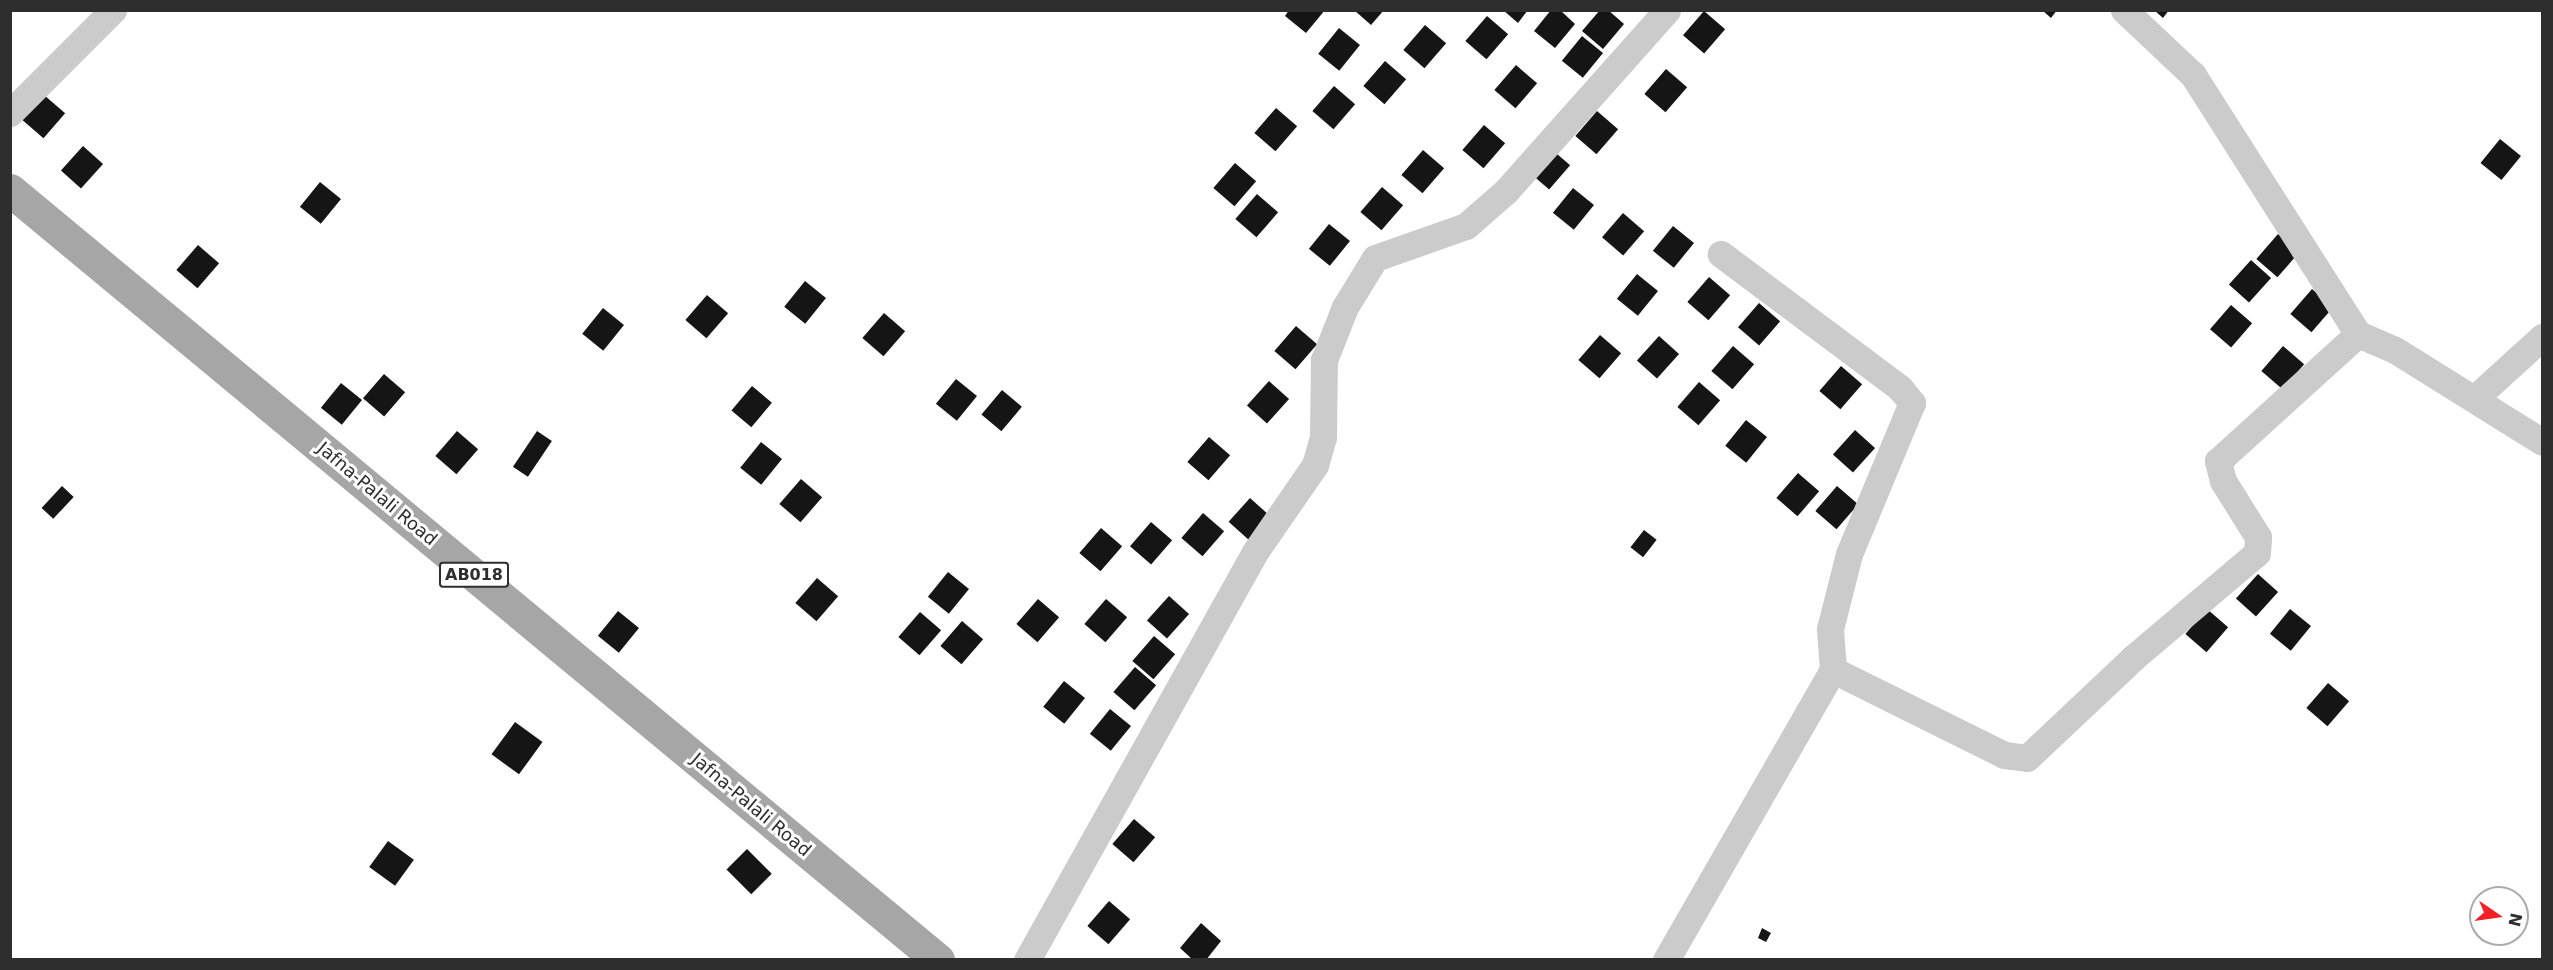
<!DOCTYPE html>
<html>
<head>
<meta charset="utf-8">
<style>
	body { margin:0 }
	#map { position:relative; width:2553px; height:970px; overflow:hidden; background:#fff; font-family:"DejaVu Sans",sans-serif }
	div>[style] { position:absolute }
	.building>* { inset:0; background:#151515; transform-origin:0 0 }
	.minor>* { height:27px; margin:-13.5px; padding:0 13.5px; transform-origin:13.5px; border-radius:13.5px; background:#cbcbcb }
	.major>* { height:33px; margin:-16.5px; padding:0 16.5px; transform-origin:16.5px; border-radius:16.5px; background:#a6a6a6 }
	span { translate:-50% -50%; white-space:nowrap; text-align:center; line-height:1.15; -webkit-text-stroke:6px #fff; paint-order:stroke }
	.shield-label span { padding:2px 4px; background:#fff; border:2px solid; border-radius:4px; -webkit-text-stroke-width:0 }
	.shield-label { font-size:16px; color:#2e2e2e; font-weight:700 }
	.street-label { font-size:18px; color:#2e2e2e }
	.frame { position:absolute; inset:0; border:12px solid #2e2e2e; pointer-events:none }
	.north { position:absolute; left:2469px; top:886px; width:60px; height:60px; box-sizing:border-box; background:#fff; border:2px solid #ababab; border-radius:50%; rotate:103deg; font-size:16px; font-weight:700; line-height:24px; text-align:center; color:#2e2e2e }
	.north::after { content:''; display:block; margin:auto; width:21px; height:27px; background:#f52125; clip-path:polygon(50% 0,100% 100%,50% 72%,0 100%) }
</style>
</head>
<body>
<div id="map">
	<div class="building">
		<i style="clip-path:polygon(1289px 10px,1325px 10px,1306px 33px,1285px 16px)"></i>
		<i style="clip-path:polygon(1354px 10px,1384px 10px,1371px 25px)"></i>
		<i style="clip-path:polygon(1503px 10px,1528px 10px,1518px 23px)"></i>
		<i style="clip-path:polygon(1551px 10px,1560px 10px,1575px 24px,1555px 48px,1534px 31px)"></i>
		<i style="clip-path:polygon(1600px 10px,1608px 10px,1624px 24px,1603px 49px,1582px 31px)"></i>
		<i style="clip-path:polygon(2042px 10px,2057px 10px,2051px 18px)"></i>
		<i style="clip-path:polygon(2154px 10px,2169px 10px,2163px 18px)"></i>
		<i style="left:1704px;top:11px;width:28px;height:32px;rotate:41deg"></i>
		<i style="left:1487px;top:16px;width:28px;height:33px;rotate:41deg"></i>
		<i style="left:1425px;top:25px;width:28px;height:33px;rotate:41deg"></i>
		<i style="left:1339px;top:28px;width:27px;height:33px;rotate:39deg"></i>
		<i style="left:1582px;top:36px;width:27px;height:32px;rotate:39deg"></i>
		<i style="left:1385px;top:61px;width:28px;height:33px;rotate:41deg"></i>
		<i style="left:1516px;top:65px;width:28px;height:33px;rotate:41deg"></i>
		<i style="left:1666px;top:69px;width:28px;height:33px;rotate:41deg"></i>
		<i style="left:1334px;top:86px;width:28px;height:33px;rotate:41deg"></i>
		<i style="left:44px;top:95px;width:28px;height:33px;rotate:41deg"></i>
		<i style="left:1276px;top:108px;width:28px;height:33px;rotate:41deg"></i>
		<i style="left:1597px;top:111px;width:28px;height:33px;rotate:41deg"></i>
		<i style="left:1484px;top:125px;width:28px;height:33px;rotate:41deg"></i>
		<i style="left:2500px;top:139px;width:27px;height:31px;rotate:39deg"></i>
		<i style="left:83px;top:146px;width:27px;height:33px;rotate:42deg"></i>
		<i style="left:1549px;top:147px;width:28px;height:32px;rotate:41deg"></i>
		<i style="left:1423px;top:150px;width:28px;height:33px;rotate:41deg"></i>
		<i style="left:1235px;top:163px;width:28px;height:33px;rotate:41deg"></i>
		<i style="left:320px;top:182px;width:27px;height:32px;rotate:39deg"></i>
		<i style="left:1382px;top:187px;width:28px;height:33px;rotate:41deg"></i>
		<i style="left:1573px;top:188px;width:27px;height:32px;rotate:39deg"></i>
		<i style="left:1257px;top:194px;width:28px;height:33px;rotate:41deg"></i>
		<i style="left:1623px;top:213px;width:28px;height:32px;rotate:41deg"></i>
		<i style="left:1329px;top:224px;width:27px;height:32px;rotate:39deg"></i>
		<i style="left:1673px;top:226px;width:27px;height:32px;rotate:39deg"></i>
		<i style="left:2278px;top:234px;width:28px;height:33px;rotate:41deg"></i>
		<i style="left:198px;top:245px;width:28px;height:33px;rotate:41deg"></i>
		<i style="left:2251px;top:260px;width:27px;height:33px;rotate:42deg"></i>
		<i style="left:1637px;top:274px;width:27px;height:32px;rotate:39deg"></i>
		<i style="left:1709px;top:277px;width:28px;height:33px;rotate:41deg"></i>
		<i style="left:805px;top:281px;width:27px;height:33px;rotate:39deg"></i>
		<i style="left:2312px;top:289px;width:28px;height:33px;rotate:41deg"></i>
		<i style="left:707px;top:295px;width:28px;height:33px;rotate:41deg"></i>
		<i style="left:1759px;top:303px;width:28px;height:32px;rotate:41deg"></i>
		<i style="left:2231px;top:305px;width:28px;height:32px;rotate:41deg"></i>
		<i style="left:603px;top:308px;width:27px;height:33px;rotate:39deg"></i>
		<i style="left:884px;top:313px;width:28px;height:33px;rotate:41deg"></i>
		<i style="left:1296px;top:326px;width:28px;height:33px;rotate:41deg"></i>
		<i style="left:1600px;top:335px;width:28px;height:33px;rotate:41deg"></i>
		<i style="left:1659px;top:336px;width:27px;height:33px;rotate:42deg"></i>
		<i style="left:1733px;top:346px;width:28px;height:33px;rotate:41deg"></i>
		<i style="left:2283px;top:346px;width:28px;height:33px;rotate:41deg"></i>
		<i style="left:1841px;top:366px;width:28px;height:33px;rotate:41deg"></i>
		<i style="left:384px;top:374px;width:28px;height:32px;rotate:41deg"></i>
		<i style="left:956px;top:379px;width:27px;height:32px;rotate:39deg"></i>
		<i style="left:1269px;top:381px;width:27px;height:33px;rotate:42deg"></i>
		<i style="left:1699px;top:382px;width:28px;height:33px;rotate:41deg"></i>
		<i style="left:341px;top:383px;width:27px;height:32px;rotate:39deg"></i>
		<i style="left:752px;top:386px;width:26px;height:32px;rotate:40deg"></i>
		<i style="left:1002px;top:390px;width:26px;height:32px;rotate:40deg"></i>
		<i style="left:1746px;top:420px;width:27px;height:33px;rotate:39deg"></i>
		<i style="left:1855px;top:430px;width:27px;height:33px;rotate:42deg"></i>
		<i style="left:457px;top:431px;width:28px;height:33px;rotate:41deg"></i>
		<i style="left:537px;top:431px;width:18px;height:43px;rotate:34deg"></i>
		<i style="left:1209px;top:437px;width:28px;height:33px;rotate:41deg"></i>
		<i style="left:761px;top:442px;width:27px;height:33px;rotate:39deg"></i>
		<i style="left:1798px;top:473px;width:28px;height:33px;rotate:41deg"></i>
		<i style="left:801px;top:479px;width:28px;height:33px;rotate:41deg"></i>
		<i style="left:62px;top:486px;width:16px;height:30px;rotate:43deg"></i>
		<i style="left:1837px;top:486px;width:28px;height:33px;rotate:41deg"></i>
		<i style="left:1250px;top:498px;width:27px;height:32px;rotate:42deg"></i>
		<i style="left:1203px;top:513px;width:28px;height:33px;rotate:41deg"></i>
		<i style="left:1151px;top:522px;width:28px;height:32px;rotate:41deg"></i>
		<i style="left:1101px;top:528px;width:28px;height:33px;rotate:41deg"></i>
		<i style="left:1644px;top:530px;width:16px;height:22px;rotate:38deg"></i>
		<i style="left:948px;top:572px;width:27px;height:32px;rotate:39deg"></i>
		<i style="left:2258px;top:574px;width:27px;height:33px;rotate:42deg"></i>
		<i style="left:817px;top:578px;width:28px;height:33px;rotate:41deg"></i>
		<i style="left:1169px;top:596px;width:27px;height:33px;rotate:42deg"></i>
		<i style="left:1038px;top:599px;width:28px;height:33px;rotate:41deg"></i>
		<i style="left:1106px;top:599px;width:28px;height:33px;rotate:41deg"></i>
		<i style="left:2207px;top:609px;width:28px;height:33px;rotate:41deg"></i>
		<i style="left:2290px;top:609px;width:27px;height:32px;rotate:39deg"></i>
		<i style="left:618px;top:611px;width:27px;height:32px;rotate:39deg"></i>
		<i style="left:920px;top:612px;width:28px;height:33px;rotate:41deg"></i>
		<i style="left:962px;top:621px;width:28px;height:33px;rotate:41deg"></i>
		<i style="left:1154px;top:636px;width:28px;height:33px;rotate:41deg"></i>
		<i style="left:1135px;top:667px;width:28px;height:33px;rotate:41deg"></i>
		<i style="left:1064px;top:681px;width:27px;height:33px;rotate:39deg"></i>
		<i style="left:2328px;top:683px;width:28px;height:33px;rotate:41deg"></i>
		<i style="left:1110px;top:709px;width:27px;height:32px;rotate:39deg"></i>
		<i style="left:515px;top:722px;width:34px;height:40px;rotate:36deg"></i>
		<i style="left:1134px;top:819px;width:28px;height:33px;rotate:41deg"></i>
		<i style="left:388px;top:841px;width:32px;height:32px;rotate:36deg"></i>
		<i style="left:747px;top:849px;width:35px;height:29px;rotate:45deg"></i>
		<i style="left:1109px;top:901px;width:28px;height:33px;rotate:41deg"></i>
		<i style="clip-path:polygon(1201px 923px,1221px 941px,1206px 960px,1193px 960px,1180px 948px)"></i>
		<i style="clip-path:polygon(1762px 928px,1771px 933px,1766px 942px,1758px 938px)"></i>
	</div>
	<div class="minor">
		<i style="left:2124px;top:10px;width:95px;rotate:43.3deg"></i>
		<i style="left:2193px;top:75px;width:307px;rotate:57.5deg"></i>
		<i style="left:2358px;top:334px;width:40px;rotate:23.4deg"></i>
		<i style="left:2395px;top:350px;width:173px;rotate:32deg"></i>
		<i style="left:10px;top:113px;width:146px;rotate:-45deg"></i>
		<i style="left:2475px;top:398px;width:91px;rotate:-42.3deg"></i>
		<i style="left:1833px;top:670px;width:191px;rotate:26.4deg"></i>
		<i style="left:2004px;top:755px;width:23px;rotate:7deg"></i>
		<i style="left:2027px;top:758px;width:146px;rotate:-43.3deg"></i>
		<i style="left:2133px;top:658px;width:162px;rotate:-40.3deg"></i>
		<i style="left:2257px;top:553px;width:16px;rotate:-86deg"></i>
		<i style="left:2258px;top:537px;width:66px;rotate:-122deg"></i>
		<i style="left:2223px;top:481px;width:21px;rotate:-104deg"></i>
		<i style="left:2218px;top:461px;width:189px;rotate:-42.2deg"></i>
		<i style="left:1027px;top:960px;width:467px;rotate:-60.8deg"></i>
		<i style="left:1255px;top:552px;width:106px;rotate:-55.4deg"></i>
		<i style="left:1315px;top:465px;width:29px;rotate:-74deg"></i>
		<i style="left:1323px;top:437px;width:77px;rotate:-89.3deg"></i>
		<i style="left:1324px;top:360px;width:57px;rotate:-68.4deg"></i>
		<i style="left:1345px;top:307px;width:57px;rotate:-58.5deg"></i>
		<i style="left:1375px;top:258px;width:96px;rotate:-19.4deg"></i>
		<i style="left:1466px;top:226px;width:53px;rotate:-41.2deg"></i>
		<i style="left:1506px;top:191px;width:242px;rotate:-48.3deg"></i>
		<i style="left:1666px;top:960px;width:335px;rotate:-60.1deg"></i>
		<i style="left:1833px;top:670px;width:41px;rotate:-94.2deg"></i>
		<i style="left:1830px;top:629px;width:77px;rotate:-75.8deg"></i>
		<i style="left:1849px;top:554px;width:164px;rotate:-67.4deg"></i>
		<i style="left:1912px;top:403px;width:19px;rotate:-129deg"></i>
		<i style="left:1900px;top:388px;width:224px;rotate:-143.2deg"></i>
	</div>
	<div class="major">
		<i style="left:10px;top:190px;width:1206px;rotate:39.68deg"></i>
	</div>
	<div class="shield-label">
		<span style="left:474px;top:575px">AB018</span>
	</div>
	<div class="street-label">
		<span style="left:377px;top:494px;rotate:40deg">Jafna-Palali Road</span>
		<span style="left:751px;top:805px;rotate:40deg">Jafna-Palali Road</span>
	</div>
	<div class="frame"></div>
	<div class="north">N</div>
</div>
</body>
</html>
